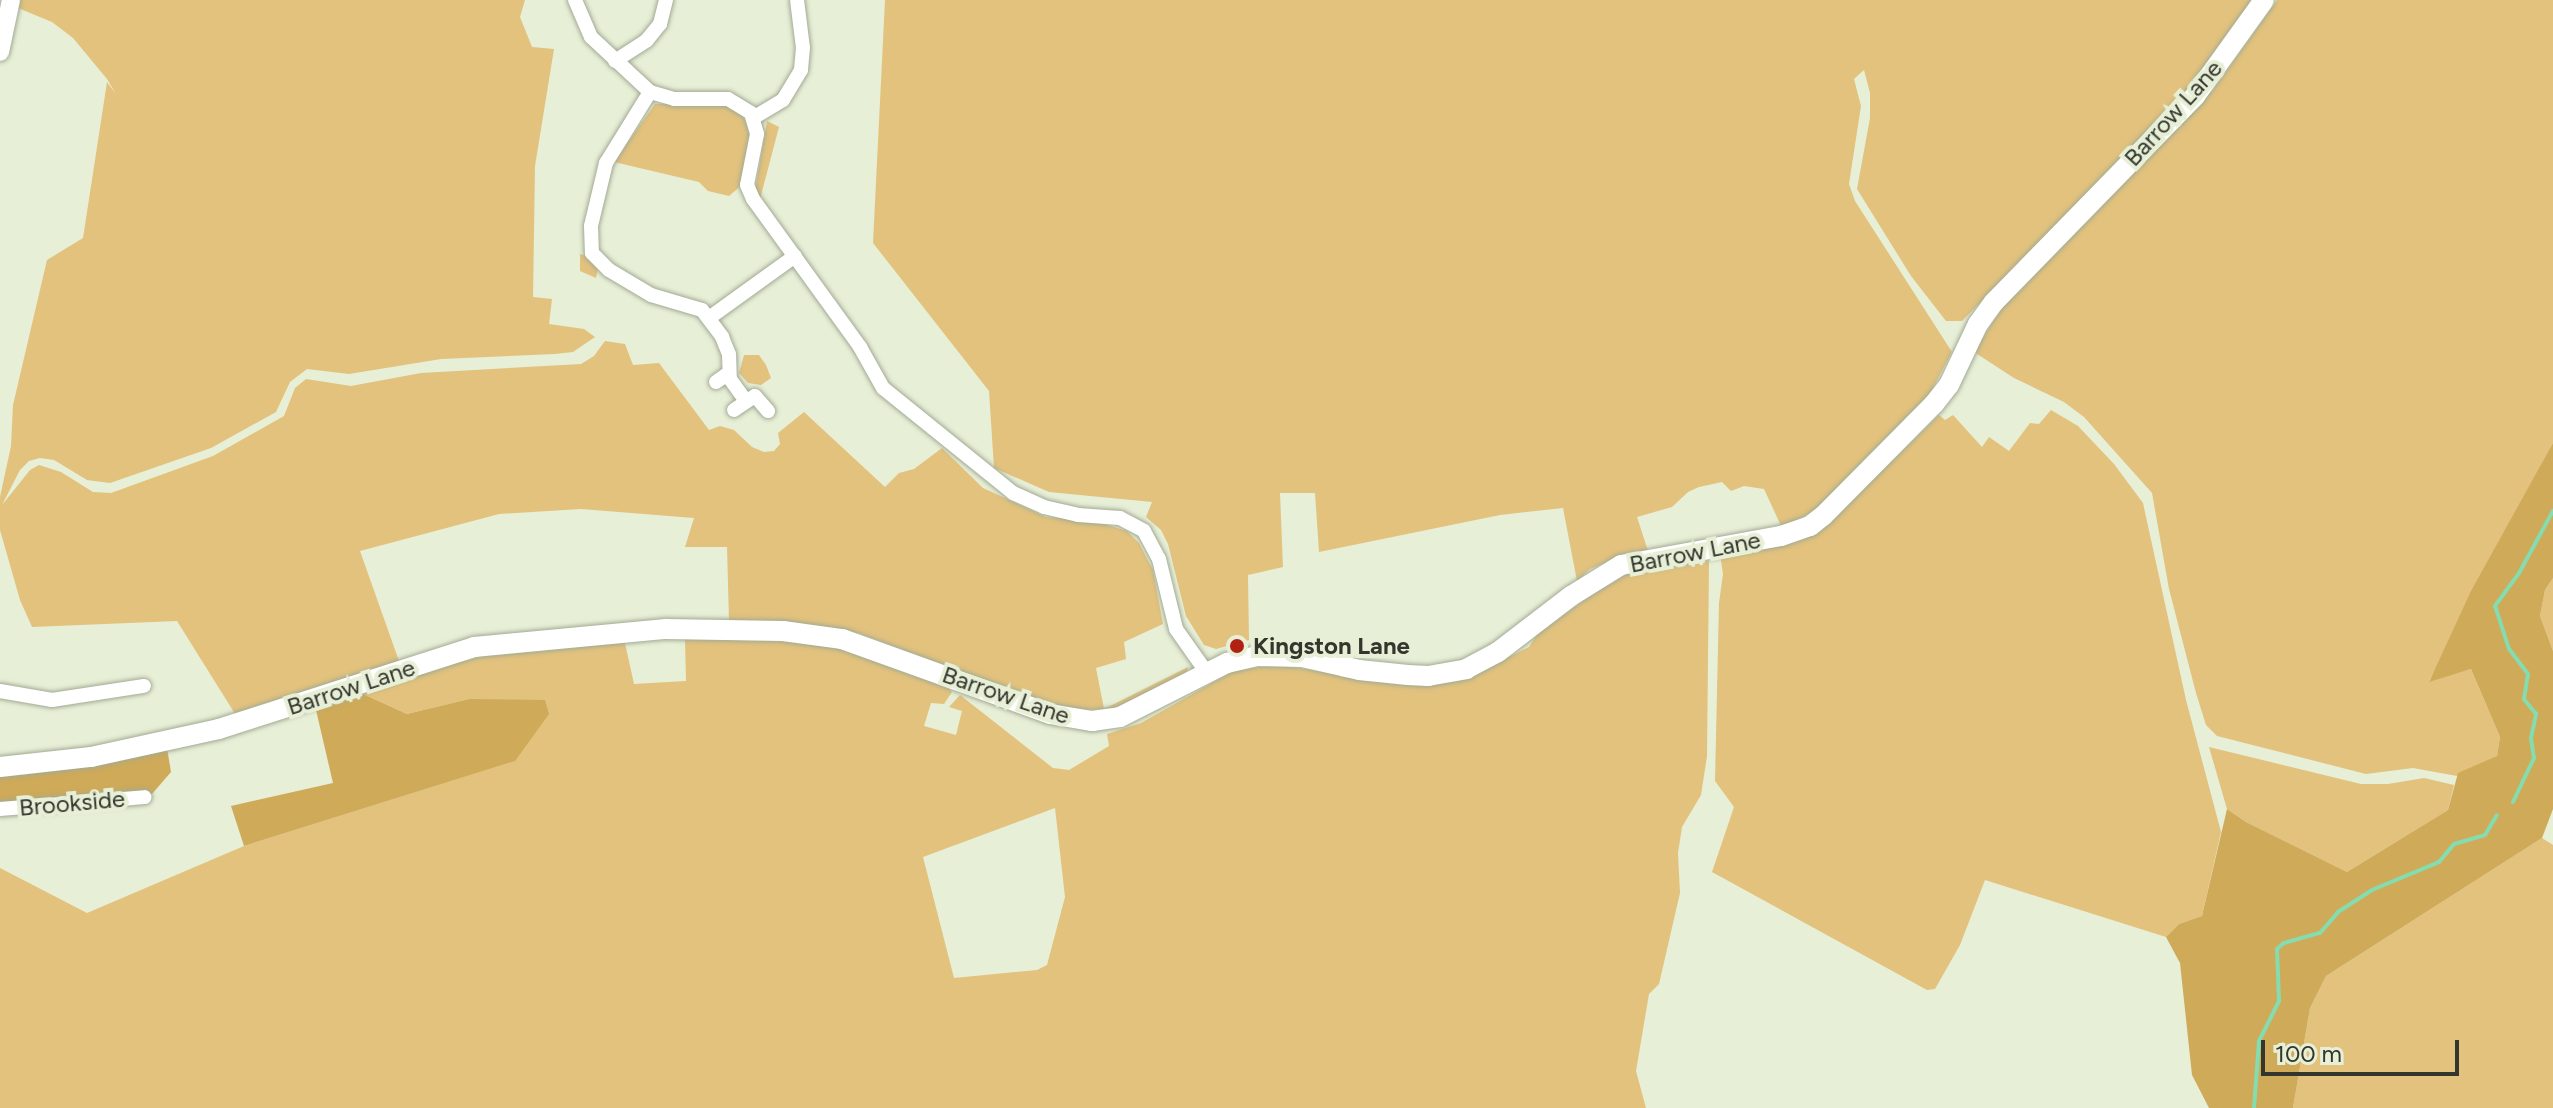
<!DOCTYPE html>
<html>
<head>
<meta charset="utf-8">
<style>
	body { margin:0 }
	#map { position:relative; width:2553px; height:1108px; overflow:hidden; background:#e7efd7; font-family:Figtree,sans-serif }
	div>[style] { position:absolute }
	.green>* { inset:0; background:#e2c27d }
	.forest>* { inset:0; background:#ceaa59 }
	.stream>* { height:4px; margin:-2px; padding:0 2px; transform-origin:2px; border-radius:2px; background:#85ddaf }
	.roads { filter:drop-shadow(0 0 2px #a2aa93) drop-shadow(0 0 2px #a2aa93) }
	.minor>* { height:14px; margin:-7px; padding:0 7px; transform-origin:7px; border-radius:7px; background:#fff }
	.tertiary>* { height:18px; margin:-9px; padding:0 9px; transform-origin:9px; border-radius:9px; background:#fff }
	.secondary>* { height:20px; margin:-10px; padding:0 10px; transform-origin:10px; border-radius:10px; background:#fff }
	.dots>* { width:22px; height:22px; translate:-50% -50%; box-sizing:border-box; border:4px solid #e7efd7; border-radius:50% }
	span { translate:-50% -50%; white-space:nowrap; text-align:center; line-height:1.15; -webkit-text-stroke:8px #e7efd7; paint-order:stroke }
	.street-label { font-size:24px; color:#33362d }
	.poi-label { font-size:24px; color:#33362d; font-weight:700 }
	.left { translate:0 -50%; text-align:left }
	.scale { position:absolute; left:2261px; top:1040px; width:198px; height:36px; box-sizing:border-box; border:4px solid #33362d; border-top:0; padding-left:10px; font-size:24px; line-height:28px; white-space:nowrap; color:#33362d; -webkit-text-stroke:6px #e7efd7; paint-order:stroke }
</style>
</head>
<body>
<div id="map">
	<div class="green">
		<i style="clip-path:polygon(19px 0,525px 0,520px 17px,532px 47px,554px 49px,535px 166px,533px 297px,552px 299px,549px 324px,584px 329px,595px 337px,573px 352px,555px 354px,441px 359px,349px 374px,307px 369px,290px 382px,276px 412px,211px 448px,110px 483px,87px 480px,54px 460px,40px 458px,29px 461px,20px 470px,2px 505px,30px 470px,39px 465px,61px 472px,93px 492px,111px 493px,213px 456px,284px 416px,295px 388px,306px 379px,351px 386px,421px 373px,581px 364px,594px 356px,605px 341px,625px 344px,633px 365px,659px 363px,709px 430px,720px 426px,734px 430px,752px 447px,764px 452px,774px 451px,780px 444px,778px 433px,804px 412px,885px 487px,899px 473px,914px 469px,942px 448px,983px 488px,1046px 517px,1098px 522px,1127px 531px,1139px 543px,1153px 570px,1163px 624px,1124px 642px,1126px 659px,1096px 668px,1104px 709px,1188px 667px,1186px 676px,1121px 709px,1078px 710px,1044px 703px,858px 633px,729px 621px,727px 547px,685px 547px,694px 518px,581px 509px,499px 514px,360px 551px,399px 661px,237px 717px,177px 621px,32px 627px,20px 600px,0 530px,0 497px,11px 446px,13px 405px,47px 260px,83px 238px,107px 82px,116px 94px,107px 79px,73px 38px,52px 22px,18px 8px)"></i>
		<i style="clip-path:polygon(885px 0,2253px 0,2194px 86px,1962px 321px,1946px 321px,1911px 276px,1857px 189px,1870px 118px,1870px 93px,1864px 70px,1854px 79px,1861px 106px,1849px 184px,1855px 201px,1952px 352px,1927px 399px,1817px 509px,1782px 528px,1764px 489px,1744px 486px,1731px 491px,1722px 482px,1699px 487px,1688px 492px,1672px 507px,1637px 517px,1648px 551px,1607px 562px,1590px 569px,1577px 581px,1563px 508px,1500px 515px,1319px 552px,1315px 493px,1280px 493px,1283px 567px,1248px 575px,1249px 640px,1216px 649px,1204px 645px,1186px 616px,1168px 544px,1161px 530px,1146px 517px,1152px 502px,1049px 492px,994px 468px,989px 391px,873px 243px)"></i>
		<i style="clip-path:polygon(2277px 0,2553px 0,2553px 443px,2429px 681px,2471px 669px,2500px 737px,2497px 756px,2457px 776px,2413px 768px,2366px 774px,2217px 736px,2206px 725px,2196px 693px,2169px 589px,2152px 493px,2084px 417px,2064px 402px,2014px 378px,1974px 352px,2004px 304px,2213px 90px)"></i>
		<i style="clip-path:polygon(722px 103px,742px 115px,752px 133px,743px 184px,729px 196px,708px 191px,699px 182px,614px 162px,655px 104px)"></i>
		<i style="clip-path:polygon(767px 121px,779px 127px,760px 199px,755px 191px)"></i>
		<i style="clip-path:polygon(580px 254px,591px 257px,598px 268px,596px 278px,580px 271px)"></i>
		<i style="clip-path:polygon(744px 355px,759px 355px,766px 365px,771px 378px,761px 385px,748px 383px,739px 373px)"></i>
		<i style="clip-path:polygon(2051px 410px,2078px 426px,2114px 464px,2143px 503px,2186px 700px,2221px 832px,2202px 916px,2179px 924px,2166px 937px,1985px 880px,1960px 945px,1935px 989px,1927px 990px,1712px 872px,1734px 807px,1715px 781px,1719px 603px,1723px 574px,1720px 555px,1798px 541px,1820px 532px,1939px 415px,1945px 420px,1953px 415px,1982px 447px,1989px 437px,2009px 451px,2030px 423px,2039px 424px)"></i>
		<i style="clip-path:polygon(evenodd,1702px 558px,1709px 562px,1707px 756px,1701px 795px,1682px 827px,1678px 853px,1680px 893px,1659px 984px,1649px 994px,1636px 1071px,1646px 1108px,0 1108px,0 868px,87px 913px,244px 846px,514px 761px,469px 699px,407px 714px,363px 694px,423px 672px,487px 655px,538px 647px,625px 643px,634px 684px,686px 681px,685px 639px,813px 642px,860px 653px,942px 682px,952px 692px,944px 704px,931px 703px,924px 726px,956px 735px,962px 711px,949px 707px,960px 695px,1053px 768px,1069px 770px,1109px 746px,1107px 734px,1141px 723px,1235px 670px,1279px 665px,1368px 679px,1471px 676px,1529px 647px,1537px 634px,1618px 576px,1702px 558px,1055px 808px,1065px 897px,1047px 965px,1037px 970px,954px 978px,923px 857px,1055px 808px)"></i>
		<i style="clip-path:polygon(2553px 578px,2553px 651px,2540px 616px,2545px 590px)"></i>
		<i style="clip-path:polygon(2209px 747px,2361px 784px,2388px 784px,2424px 778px,2454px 785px,2448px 810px,2347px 872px,2246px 822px,2227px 809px)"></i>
		<i style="clip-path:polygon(2542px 838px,2553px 845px,2553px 1108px,2293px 1108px,2310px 1008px,2326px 976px)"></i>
	</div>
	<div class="forest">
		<i style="clip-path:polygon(2553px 443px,2553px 578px,2545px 590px,2540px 616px,2553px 651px,2553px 809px,2542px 838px,2326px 976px,2310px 1008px,2293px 1108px,2209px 1108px,2192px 1075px,2180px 963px,2166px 937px,2179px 924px,2202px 916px,2227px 809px,2246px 822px,2347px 872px,2448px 810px,2458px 773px,2497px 756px,2500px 737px,2471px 669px,2429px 682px,2471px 591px)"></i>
		<i style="clip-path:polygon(363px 694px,407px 714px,469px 699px,545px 700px,549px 714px,515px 761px,244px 846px,231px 806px,333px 783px,316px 710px)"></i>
		<i style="clip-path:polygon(167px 748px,171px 772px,152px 794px,0 804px,0 776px)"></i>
	</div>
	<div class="stream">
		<i style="left:2513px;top:802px;width:49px;rotate:-64.5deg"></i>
		<i style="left:2534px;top:758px;width:20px;rotate:-99deg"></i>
		<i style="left:2531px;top:738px;width:25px;rotate:-78deg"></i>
		<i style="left:2536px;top:714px;width:19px;rotate:-129deg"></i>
		<i style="left:2524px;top:699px;width:25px;rotate:-81deg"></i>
		<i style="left:2528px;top:674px;width:31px;rotate:-127deg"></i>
		<i style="left:2509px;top:649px;width:45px;rotate:-108deg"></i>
		<i style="left:2495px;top:606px;width:41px;rotate:-54deg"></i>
		<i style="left:2519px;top:573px;width:71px;rotate:-61.3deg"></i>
		<i style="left:2254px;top:1108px;width:67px;rotate:-85.7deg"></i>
		<i style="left:2259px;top:1041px;width:45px;rotate:-63.4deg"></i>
		<i style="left:2279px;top:1001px;width:52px;rotate:-92.2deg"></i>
		<i style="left:2277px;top:949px;width:9px;rotate:-41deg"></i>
		<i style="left:2284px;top:943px;width:37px;rotate:-16deg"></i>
		<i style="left:2320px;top:933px;width:28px;rotate:-49deg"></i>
		<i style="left:2338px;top:912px;width:40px;rotate:-32.9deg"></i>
		<i style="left:2372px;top:890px;width:73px;rotate:-22.7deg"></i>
		<i style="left:2439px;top:862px;width:23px;rotate:-50deg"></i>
		<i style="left:2454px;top:844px;width:32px;rotate:-16deg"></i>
		<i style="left:2485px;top:835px;width:23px;rotate:-59deg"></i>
	</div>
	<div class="roads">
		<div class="minor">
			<i style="left:575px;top:0;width:40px;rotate:66.6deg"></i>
			<i style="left:591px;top:37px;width:81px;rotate:43deg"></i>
			<i style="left:650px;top:92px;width:25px;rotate:16deg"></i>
			<i style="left:674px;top:99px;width:54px"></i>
			<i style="left:728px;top:99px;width:27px;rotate:31deg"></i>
			<i style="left:751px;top:113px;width:22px;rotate:74deg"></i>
			<i style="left:757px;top:134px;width:52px;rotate:101.1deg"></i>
			<i style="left:747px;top:185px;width:15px;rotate:67deg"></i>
			<i style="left:753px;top:199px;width:183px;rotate:54.1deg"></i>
			<i style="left:860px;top:347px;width:47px;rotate:60.7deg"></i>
			<i style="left:883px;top:388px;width:167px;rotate:38.9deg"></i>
			<i style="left:1013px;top:493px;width:34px;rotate:24deg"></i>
			<i style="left:1044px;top:507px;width:35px;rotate:13deg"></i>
			<i style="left:1078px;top:515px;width:42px;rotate:4.1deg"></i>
			<i style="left:1120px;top:518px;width:27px;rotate:28deg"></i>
			<i style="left:1144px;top:531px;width:32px;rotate:62deg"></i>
			<i style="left:1159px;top:559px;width:72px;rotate:76.3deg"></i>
			<i style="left:1176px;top:629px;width:54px;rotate:54.8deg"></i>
			<i style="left:615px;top:61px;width:38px;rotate:-33deg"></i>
			<i style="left:647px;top:40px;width:21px;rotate:-51deg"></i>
			<i style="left:660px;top:24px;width:25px;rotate:-76deg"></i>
			<i style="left:650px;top:92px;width:84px;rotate:121.8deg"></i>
			<i style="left:606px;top:163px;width:65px;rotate:103.4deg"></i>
			<i style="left:591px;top:226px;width:27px;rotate:88deg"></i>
			<i style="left:592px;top:253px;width:24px;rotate:45deg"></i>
			<i style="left:609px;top:270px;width:49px;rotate:30.8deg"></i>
			<i style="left:651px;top:295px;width:53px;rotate:16.4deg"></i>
			<i style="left:702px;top:310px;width:34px;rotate:53deg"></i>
			<i style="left:722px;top:337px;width:18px;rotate:68deg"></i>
			<i style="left:729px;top:354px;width:25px;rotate:88deg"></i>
			<i style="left:730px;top:379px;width:27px;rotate:54deg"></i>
			<i style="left:753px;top:118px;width:35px;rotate:-31deg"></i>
			<i style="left:783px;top:100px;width:35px;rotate:-59deg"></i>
			<i style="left:801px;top:70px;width:22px;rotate:-85deg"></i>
			<i style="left:803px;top:48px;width:48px;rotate:-97.1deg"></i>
			<i style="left:709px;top:318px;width:106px;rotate:-35.8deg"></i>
			<i style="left:716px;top:382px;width:16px;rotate:-35deg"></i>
			<i style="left:734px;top:410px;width:25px;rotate:-34deg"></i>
			<i style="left:755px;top:396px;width:20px;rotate:49deg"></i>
			<i style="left:0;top:691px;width:53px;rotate:9.8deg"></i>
			<i style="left:52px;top:700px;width:93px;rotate:-8.7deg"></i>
			<i style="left:0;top:809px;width:145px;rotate:-4.7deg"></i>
		</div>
		<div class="tertiary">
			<i style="left:0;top:52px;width:53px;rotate:-78.1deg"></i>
		</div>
		<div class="secondary">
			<i style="left:0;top:767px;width:92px;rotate:-6.3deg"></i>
			<i style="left:91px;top:757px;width:131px;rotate:-12.3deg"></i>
			<i style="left:219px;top:729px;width:268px;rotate:-17.8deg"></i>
			<i style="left:474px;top:647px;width:193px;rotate:-5.4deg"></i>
			<i style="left:666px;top:629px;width:117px;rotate:1deg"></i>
			<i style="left:783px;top:631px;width:60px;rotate:7.7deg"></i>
			<i style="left:842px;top:639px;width:221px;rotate:19.8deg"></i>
			<i style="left:1050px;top:714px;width:43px;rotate:9.5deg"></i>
			<i style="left:1092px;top:721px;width:28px;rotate:-8deg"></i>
			<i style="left:1120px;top:717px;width:120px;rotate:-26.8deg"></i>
			<i style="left:1227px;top:663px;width:32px;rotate:-13deg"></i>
			<i style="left:1258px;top:656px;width:44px;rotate:1.3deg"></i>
			<i style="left:1302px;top:657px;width:58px;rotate:12.8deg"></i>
			<i style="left:1359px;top:670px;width:49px;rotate:5.8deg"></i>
			<i style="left:1408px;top:675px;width:20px;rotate:3deg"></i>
			<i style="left:1428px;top:676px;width:39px;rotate:-10deg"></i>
			<i style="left:1466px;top:669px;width:36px;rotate:-28deg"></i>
			<i style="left:1498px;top:652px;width:92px;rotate:-37.5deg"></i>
			<i style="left:1571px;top:596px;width:59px;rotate:-31.8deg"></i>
			<i style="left:1621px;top:565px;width:163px;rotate:-10.3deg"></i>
			<i style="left:1781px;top:536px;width:31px;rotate:-19deg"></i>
			<i style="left:1810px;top:526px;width:16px;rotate:-38deg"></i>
			<i style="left:1823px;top:516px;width:158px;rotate:-45.3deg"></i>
			<i style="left:1934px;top:404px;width:24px;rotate:-52deg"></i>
			<i style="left:1949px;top:385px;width:68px;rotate:-64.6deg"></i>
			<i style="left:1978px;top:324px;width:27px;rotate:-54deg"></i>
			<i style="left:1994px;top:302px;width:288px;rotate:-45.7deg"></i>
			<i style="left:2195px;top:96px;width:118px;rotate:-54.3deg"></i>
		</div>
	</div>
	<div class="dots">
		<i style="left:1237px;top:646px;background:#b02111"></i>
	</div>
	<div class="street-label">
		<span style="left:2173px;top:113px;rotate:-48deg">Barrow Lane</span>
		<span style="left:1695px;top:552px;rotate:-11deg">Barrow Lane</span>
		<span style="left:351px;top:687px;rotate:-18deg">Barrow Lane</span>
		<span style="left:1006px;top:695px;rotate:19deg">Barrow Lane</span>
		<span style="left:72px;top:803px;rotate:-5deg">Brookside</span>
	</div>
	<div class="poi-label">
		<span class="left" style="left:1253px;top:646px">Kingston Lane</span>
	</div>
	<div class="scale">100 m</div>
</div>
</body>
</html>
